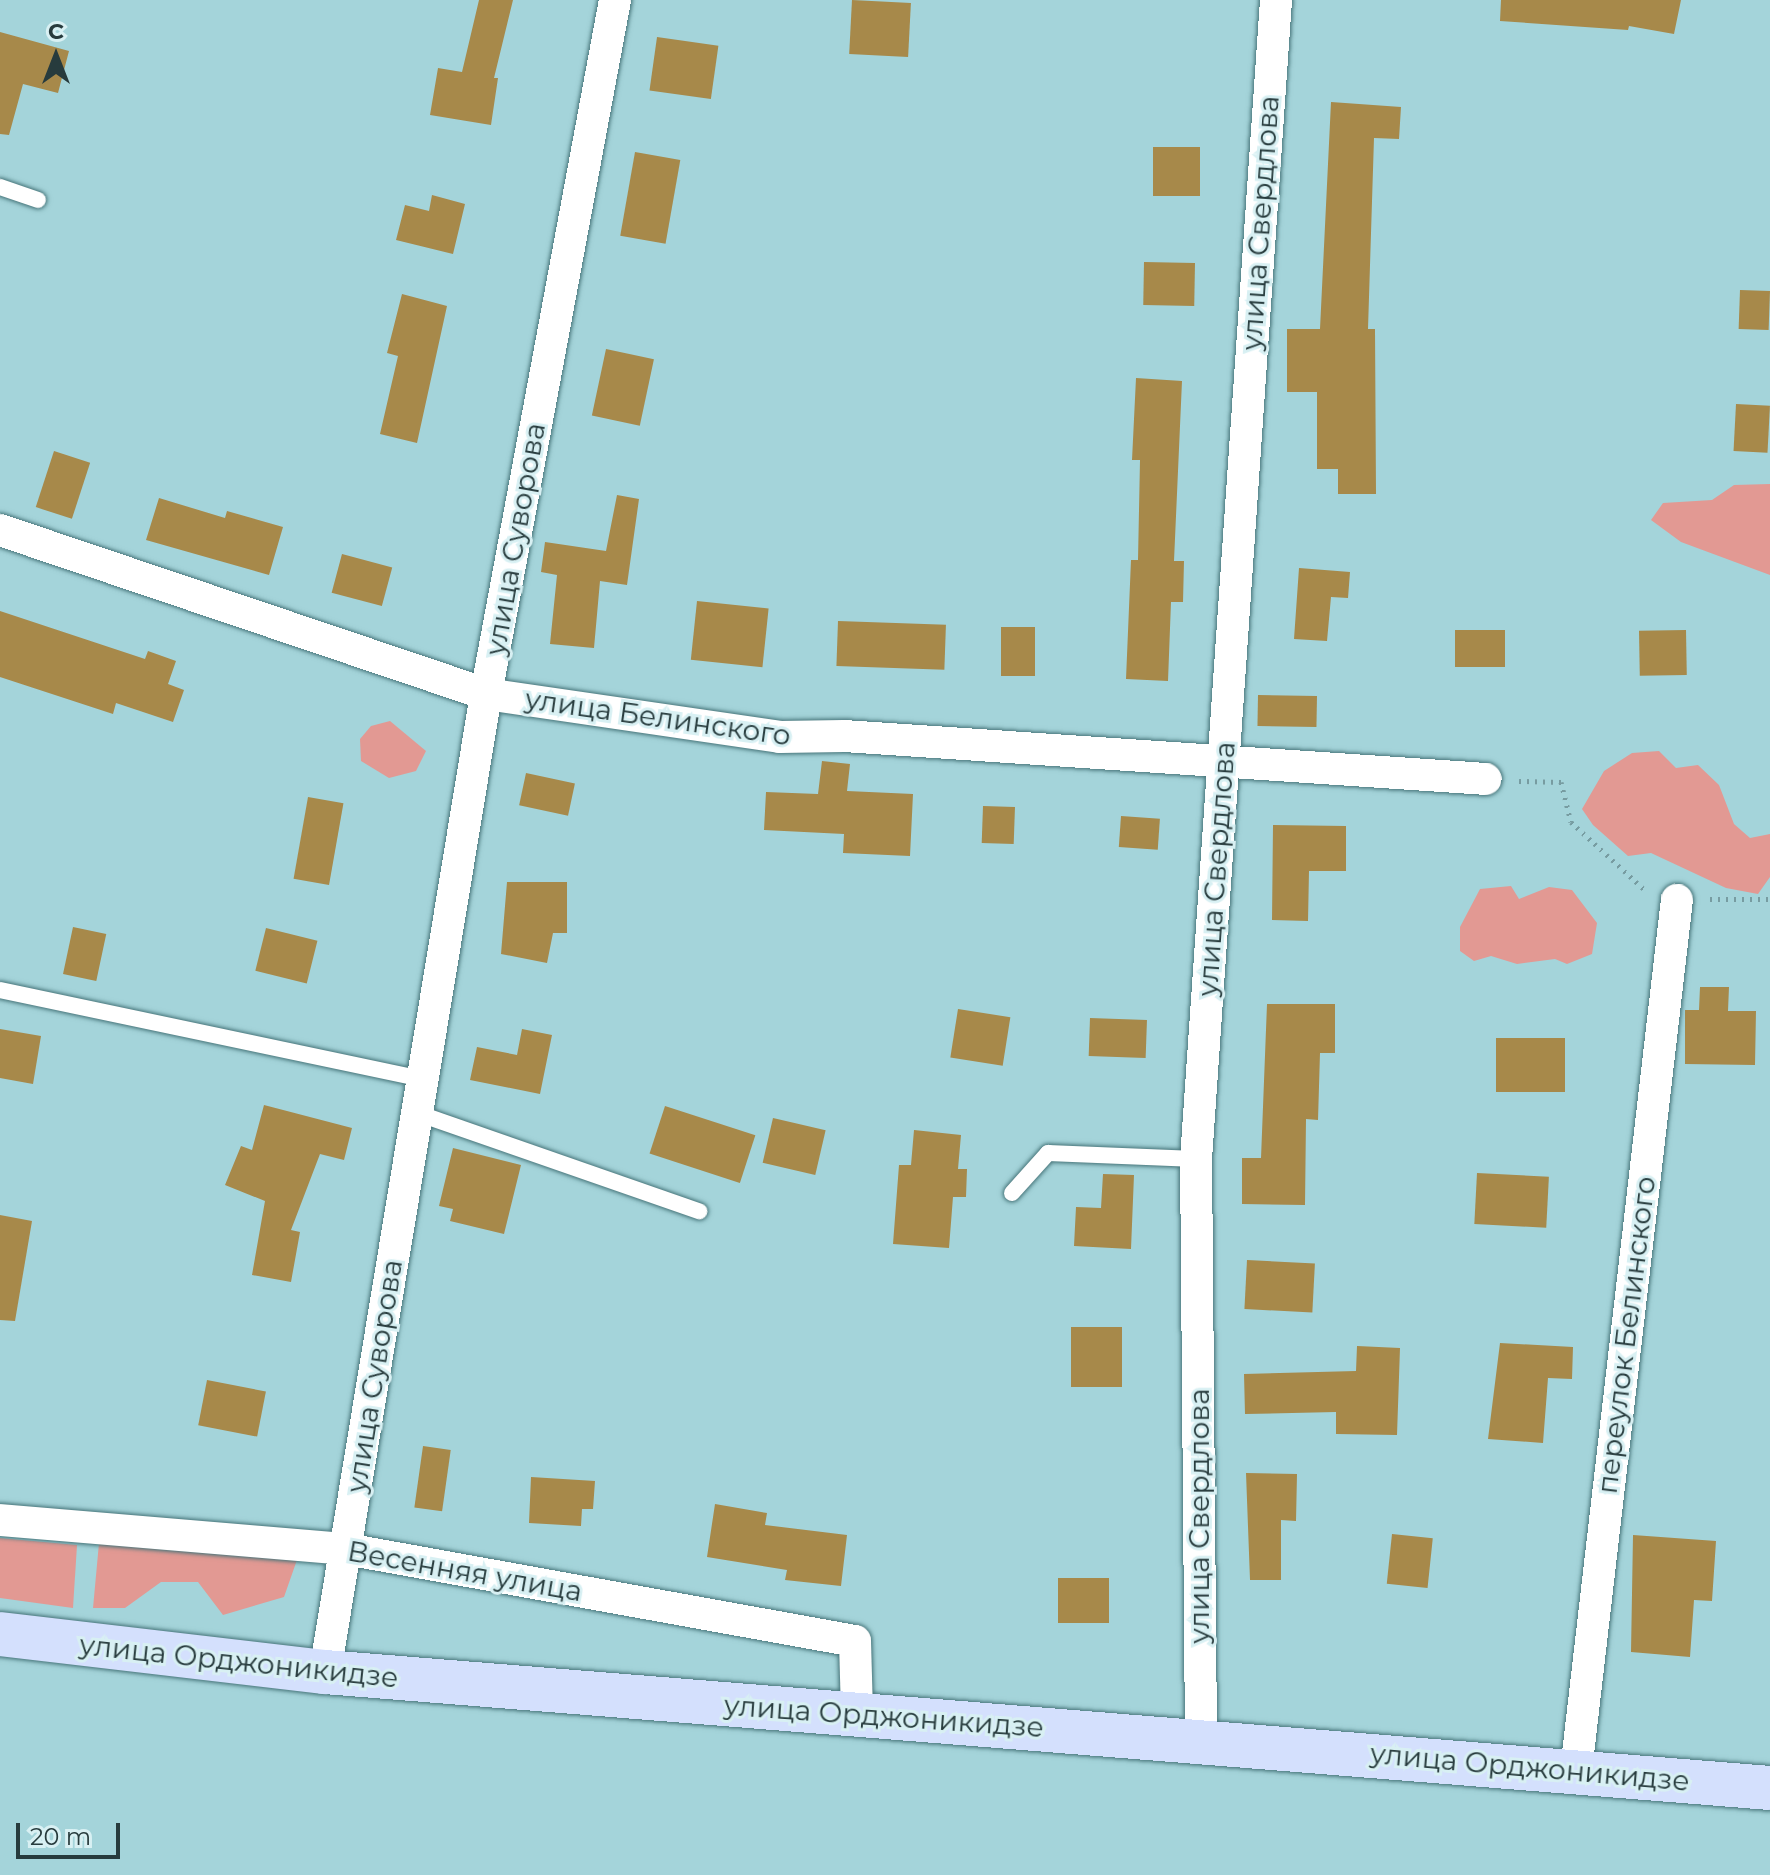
<!DOCTYPE html>
<html>
<head>
<meta charset="utf-8">
<style>
	body { margin:0 }
	#map { position:relative; width:1770px; height:1875px; overflow:hidden; background:#a4d4da; font-family:Montserrat,sans-serif }
	div>[style] { position:absolute }
	.green>* { inset:0; background:#e29993 }
	.building>* { inset:0; background:#a7894a; transform-origin:0 0 }
	.path>* { height:5px; margin-top:-2.5px; transform-origin:0; background:repeating-linear-gradient(90deg,#779ca1 0 2px,transparent 0 8px) }
	.roads { filter:drop-shadow(0 0 2px #47757a) drop-shadow(0 0 2px #47757a) }
	.lane>* { height:16px; margin:-8px; padding:0 8px; transform-origin:8px; border-radius:8px; background:#fff }
	.street>* { height:32px; margin:-16px; padding:0 16px; transform-origin:16px; border-radius:16px; background:#fff }
	.secondary>* { height:44px; margin:-22px; padding:0 22px; transform-origin:22px; border-radius:22px; background:#d4e0fd }
	span { translate:-50% -50%; white-space:nowrap; text-align:center; line-height:1.15; -webkit-text-stroke:6px #d8f0f3; paint-order:stroke }
	.street-label { font-size:28px; color:#273b3d }
	.north { position:absolute; left:16px; top:16px; width:80px; height:80px; -webkit-text-stroke:6px #d8f0f3; paint-order:stroke; rotate:0deg; font-size:22px; font-weight:700; line-height:32px; text-align:center; color:#273b3d }
	.north::after { content:''; display:block; margin:auto; width:28px; height:36px; background:#273b3d; clip-path:polygon(50% 0,100% 100%,50% 72%,0 100%) }
	.scale { position:absolute; left:16px; top:1823px; width:104px; height:36px; box-sizing:border-box; border:4px solid #273b3d; border-top:0; padding-left:10px; font-size:24px; line-height:28px; white-space:nowrap; color:#273b3d; -webkit-text-stroke:6px #d8f0f3; paint-order:stroke }
</style>
</head>
<body>
<div id="map">
	<div class="green">
		<i style="clip-path:polygon(1770px 484px,1770px 575px,1681px 542px,1651px 520px,1663px 503px,1712px 500px,1734px 485px)"></i>
		<i style="clip-path:polygon(390px 721px,426px 751px,416px 771px,389px 778px,361px 761px,360px 739px,371px 726px)"></i>
		<i style="clip-path:polygon(1659px 751px,1676px 768px,1698px 765px,1719px 785px,1734px 824px,1750px 838px,1770px 834px,1770px 877px,1758px 894px,1726px 888px,1651px 853px,1628px 856px,1593px 825px,1582px 809px,1604px 771px,1632px 753px)"></i>
		<i style="clip-path:polygon(1511px 886px,1519px 899px,1549px 887px,1572px 890px,1597px 923px,1592px 954px,1567px 964px,1555px 959px,1517px 964px,1491px 956px,1474px 961px,1460px 951px,1460px 927px,1480px 889px)"></i>
		<i style="clip-path:polygon(0 1538px,77px 1545px,73px 1608px,0 1598px)"></i>
		<i style="clip-path:polygon(99px 1543px,298px 1557px,284px 1597px,223px 1615px,198px 1582px,161px 1582px,125px 1608px,93px 1608px)"></i>
	</div>
	<div class="building">
		<i style="clip-path:polygon(479px 0,513px 0,494px 78px,498px 78px,491px 125px,430px 115px,438px 68px,462px 72px)"></i>
		<i style="left:852px;top:0;width:59px;height:54px;rotate:3deg"></i>
		<i style="clip-path:polygon(1501px 0,1681px 0,1674px 34px,1629px 26px,1628px 30px,1500px 21px)"></i>
		<i style="clip-path:polygon(0 32px,69px 51px,58px 93px,23px 84px,9px 135px,0 134px)"></i>
		<i style="left:657px;top:37px;width:62px;height:54px;rotate:8deg"></i>
		<i style="clip-path:polygon(1331px 102px,1401px 107px,1399px 139px,1374px 138px,1368px 329px,1375px 329px,1376px 494px,1338px 494px,1338px 469px,1317px 469px,1317px 392px,1287px 392px,1287px 329px,1320px 329px)"></i>
		<i style="left:1153px;top:147px;width:47px;height:49px"></i>
		<i style="left:635px;top:152px;width:46px;height:85px;rotate:10deg"></i>
		<i style="clip-path:polygon(432px 195px,465px 204px,453px 254px,396px 240px,405px 205px,429px 211px)"></i>
		<i style="left:1144px;top:262px;width:51px;height:43px;rotate:1deg"></i>
		<i style="left:1740px;top:290px;width:30px;height:39px;rotate:2deg"></i>
		<i style="clip-path:polygon(402px 294px,447px 306px,417px 443px,380px 434px,398px 356px,387px 353px)"></i>
		<i style="left:606px;top:349px;width:49px;height:68px;rotate:12deg"></i>
		<i style="clip-path:polygon(1136px 378px,1182px 381px,1174px 561px,1184px 561px,1183px 602px,1171px 602px,1168px 681px,1126px 679px,1131px 560px,1138px 560px,1140px 460px,1132px 460px)"></i>
		<i style="left:1736px;top:404px;width:34px;height:47px;rotate:3deg"></i>
		<i style="left:54px;top:451px;width:38px;height:59px;rotate:18deg"></i>
		<i style="clip-path:polygon(617px 495px,639px 499px,627px 585px,600px 581px,594px 648px,550px 644px,557px 575px,541px 572px,545px 542px,606px 551px)"></i>
		<i style="clip-path:polygon(159px 498px,225px 518px,227px 511px,283px 527px,269px 575px,146px 540px)"></i>
		<i style="left:342px;top:554px;width:52px;height:40px;rotate:15deg"></i>
		<i style="clip-path:polygon(1299px 568px,1350px 572px,1348px 598px,1331px 597px,1327px 641px,1294px 639px)"></i>
		<i style="left:697px;top:601px;width:72px;height:59px;rotate:6deg"></i>
		<i style="clip-path:polygon(0 611px,145px 659px,148px 651px,176px 661px,168px 684px,184px 690px,173px 722px,116px 703px,113px 714px,0 677px)"></i>
		<i style="left:838px;top:621px;width:108px;height:45px;rotate:2deg"></i>
		<i style="left:1001px;top:627px;width:34px;height:49px"></i>
		<i style="left:1455px;top:630px;width:50px;height:37px"></i>
		<i style="left:1686px;top:630px;width:45px;height:47px;rotate:89deg"></i>
		<i style="left:1258px;top:695px;width:59px;height:31px;rotate:1deg"></i>
		<i style="clip-path:polygon(822px 761px,850px 764px,847px 791px,913px 794px,910px 856px,843px 853px,844px 834px,764px 830px,766px 792px,818px 794px)"></i>
		<i style="left:526px;top:773px;width:50px;height:33px;rotate:12deg"></i>
		<i style="left:308px;top:797px;width:36px;height:83px;rotate:10deg"></i>
		<i style="left:983px;top:806px;width:32px;height:37px;rotate:2deg"></i>
		<i style="left:1121px;top:816px;width:39px;height:31px;rotate:4deg"></i>
		<i style="clip-path:polygon(1273px 825px,1346px 826px,1346px 871px,1309px 871px,1308px 921px,1272px 920px)"></i>
		<i style="clip-path:polygon(507px 882px,567px 882px,567px 933px,553px 933px,547px 963px,501px 954px)"></i>
		<i style="left:73px;top:927px;width:34px;height:48px;rotate:12deg"></i>
		<i style="left:266px;top:928px;width:53px;height:44px;rotate:14deg"></i>
		<i style="clip-path:polygon(1700px 987px,1729px 987px,1728px 1011px,1756px 1011px,1755px 1065px,1685px 1064px,1685px 1010px,1699px 1010px)"></i>
		<i style="clip-path:polygon(1267px 1004px,1335px 1004px,1335px 1053px,1320px 1053px,1318px 1120px,1306px 1119px,1305px 1205px,1242px 1204px,1242px 1158px,1261px 1158px)"></i>
		<i style="left:958px;top:1009px;width:53px;height:49px;rotate:9deg"></i>
		<i style="left:1090px;top:1018px;width:57px;height:38px;rotate:2deg"></i>
		<i style="clip-path:polygon(0 1029px,41px 1036px,33px 1084px,0 1078px)"></i>
		<i style="clip-path:polygon(522px 1029px,552px 1035px,540px 1094px,470px 1080px,477px 1047px,517px 1055px)"></i>
		<i style="left:1496px;top:1038px;width:69px;height:54px"></i>
		<i style="clip-path:polygon(264px 1105px,352px 1128px,344px 1160px,320px 1154px,291px 1230px,300px 1232px,291px 1282px,252px 1275px,265px 1201px,225px 1185px,241px 1146px,252px 1150px)"></i>
		<i style="left:665px;top:1106px;width:95px;height:50px;rotate:18deg"></i>
		<i style="left:773px;top:1118px;width:54px;height:46px;rotate:13deg"></i>
		<i style="clip-path:polygon(914px 1130px,961px 1135px,958px 1169px,967px 1169px,966px 1197px,953px 1197px,949px 1248px,893px 1244px,899px 1165px,911px 1165px)"></i>
		<i style="clip-path:polygon(453px 1148px,521px 1165px,504px 1234px,450px 1221px,453px 1209px,439px 1206px)"></i>
		<i style="left:1477px;top:1173px;width:72px;height:51px;rotate:3deg"></i>
		<i style="clip-path:polygon(1103px 1174px,1134px 1175px,1131px 1249px,1074px 1246px,1076px 1207px,1101px 1208px)"></i>
		<i style="clip-path:polygon(0 1215px,32px 1221px,15px 1321px,0 1320px)"></i>
		<i style="left:1247px;top:1260px;width:68px;height:49px;rotate:3deg"></i>
		<i style="left:1071px;top:1327px;width:51px;height:60px"></i>
		<i style="clip-path:polygon(1500px 1343px,1573px 1347px,1572px 1379px,1548px 1378px,1543px 1443px,1488px 1439px)"></i>
		<i style="clip-path:polygon(1357px 1346px,1400px 1348px,1397px 1435px,1336px 1434px,1336px 1412px,1245px 1414px,1244px 1374px,1356px 1371px)"></i>
		<i style="left:207px;top:1380px;width:60px;height:46px;rotate:11deg"></i>
		<i style="left:423px;top:1446px;width:28px;height:62px;rotate:8deg"></i>
		<i style="clip-path:polygon(1246px 1473px,1297px 1474px,1296px 1521px,1281px 1520px,1281px 1580px,1250px 1580px)"></i>
		<i style="clip-path:polygon(531px 1477px,595px 1481px,593px 1509px,582px 1509px,581px 1526px,529px 1523px)"></i>
		<i style="clip-path:polygon(715px 1504px,767px 1513px,765px 1525px,847px 1535px,841px 1586px,785px 1580px,787px 1570px,707px 1557px)"></i>
		<i style="left:1392px;top:1534px;width:41px;height:50px;rotate:6deg"></i>
		<i style="clip-path:polygon(1633px 1535px,1716px 1541px,1712px 1601px,1694px 1600px,1690px 1657px,1631px 1652px)"></i>
		<i style="left:1058px;top:1578px;width:51px;height:45px"></i>
	</div>
	<div class="path">
		<i style="left:1519px;top:781px;width:42px;rotate:1.4deg"></i>
		<i style="left:1561px;top:782px;width:41px;rotate:76deg"></i>
		<i style="left:1571px;top:822px;width:103px;rotate:42.6deg"></i>
		<i style="left:1710px;top:899px;width:60px"></i>
	</div>
	<div class="roads">
		<div class="lane">
			<i style="left:0;top:187px;width:40px;rotate:18.9deg"></i>
			<i style="left:0;top:990px;width:432px;rotate:11.9deg"></i>
			<i style="left:417px;top:1113px;width:299px;rotate:19.2deg"></i>
			<i style="left:1012px;top:1193px;width:54px;rotate:-48deg"></i>
			<i style="left:1048px;top:1153px;width:148px;rotate:2.3deg"></i>
		</div>
		<div class="street">
			<i style="left:0;top:530px;width:513px;rotate:18.65deg"></i>
			<i style="left:486px;top:694px;width:297px;rotate:8.3deg"></i>
			<i style="left:780px;top:737px;width:64px;rotate:-0.9deg"></i>
			<i style="left:844px;top:736px;width:643px;rotate:3.83deg"></i>
			<i style="left:0;top:1520px;width:347px;rotate:4.8deg"></i>
			<i style="left:346px;top:1549px;width:517px;rotate:10.25deg"></i>
			<i style="left:855px;top:1641px;width:72px;rotate:88.4deg"></i>
			<i style="left:325px;top:1672px;width:991px;rotate:-80.65deg"></i>
			<i style="left:486px;top:694px;width:706px;rotate:-79.47deg"></i>
			<i style="left:1201px;top:1739px;width:580px;rotate:-90.49deg"></i>
			<i style="left:1196px;top:1159px;width:1162px;rotate:-86.05deg"></i>
			<i style="left:1576px;top:1771px;width:877px;rotate:-83.39deg"></i>
		</div>
		<div class="secondary">
			<i style="left:0;top:1634px;width:327px;rotate:6.7deg"></i>
			<i style="left:325px;top:1672px;width:1450px;rotate:4.59deg"></i>
		</div>
	</div>
	<div class="street-label">
		<span style="left:1260px;top:223px;rotate:-86deg">улица Свердлова</span>
		<span style="left:515px;top:539px;rotate:-80deg">улица Суворова</span>
		<span style="left:658px;top:717px;rotate:8deg">улица Белинского</span>
		<span style="left:1216px;top:869px;rotate:-86deg">улица Свердлова</span>
		<span style="left:1626px;top:1335px;rotate:-83deg">переулок Белинского</span>
		<span style="left:374px;top:1376px;rotate:-81deg">улица Суворова</span>
		<span style="left:1199px;top:1516px;rotate:-90deg">улица Свердлова</span>
		<span style="left:465px;top:1571px;rotate:10deg">Весенняя улица</span>
		<span style="left:239px;top:1661px;rotate:6deg">улица Орджоникидзе</span>
		<span style="left:884px;top:1716px;rotate:4deg">улица Орджоникидзе</span>
		<span style="left:1530px;top:1767px;rotate:5deg">улица Орджоникидзе</span>
	</div>
	<div class="north">С</div>
	<div class="scale">20 m</div>
</div>
</body>
</html>
